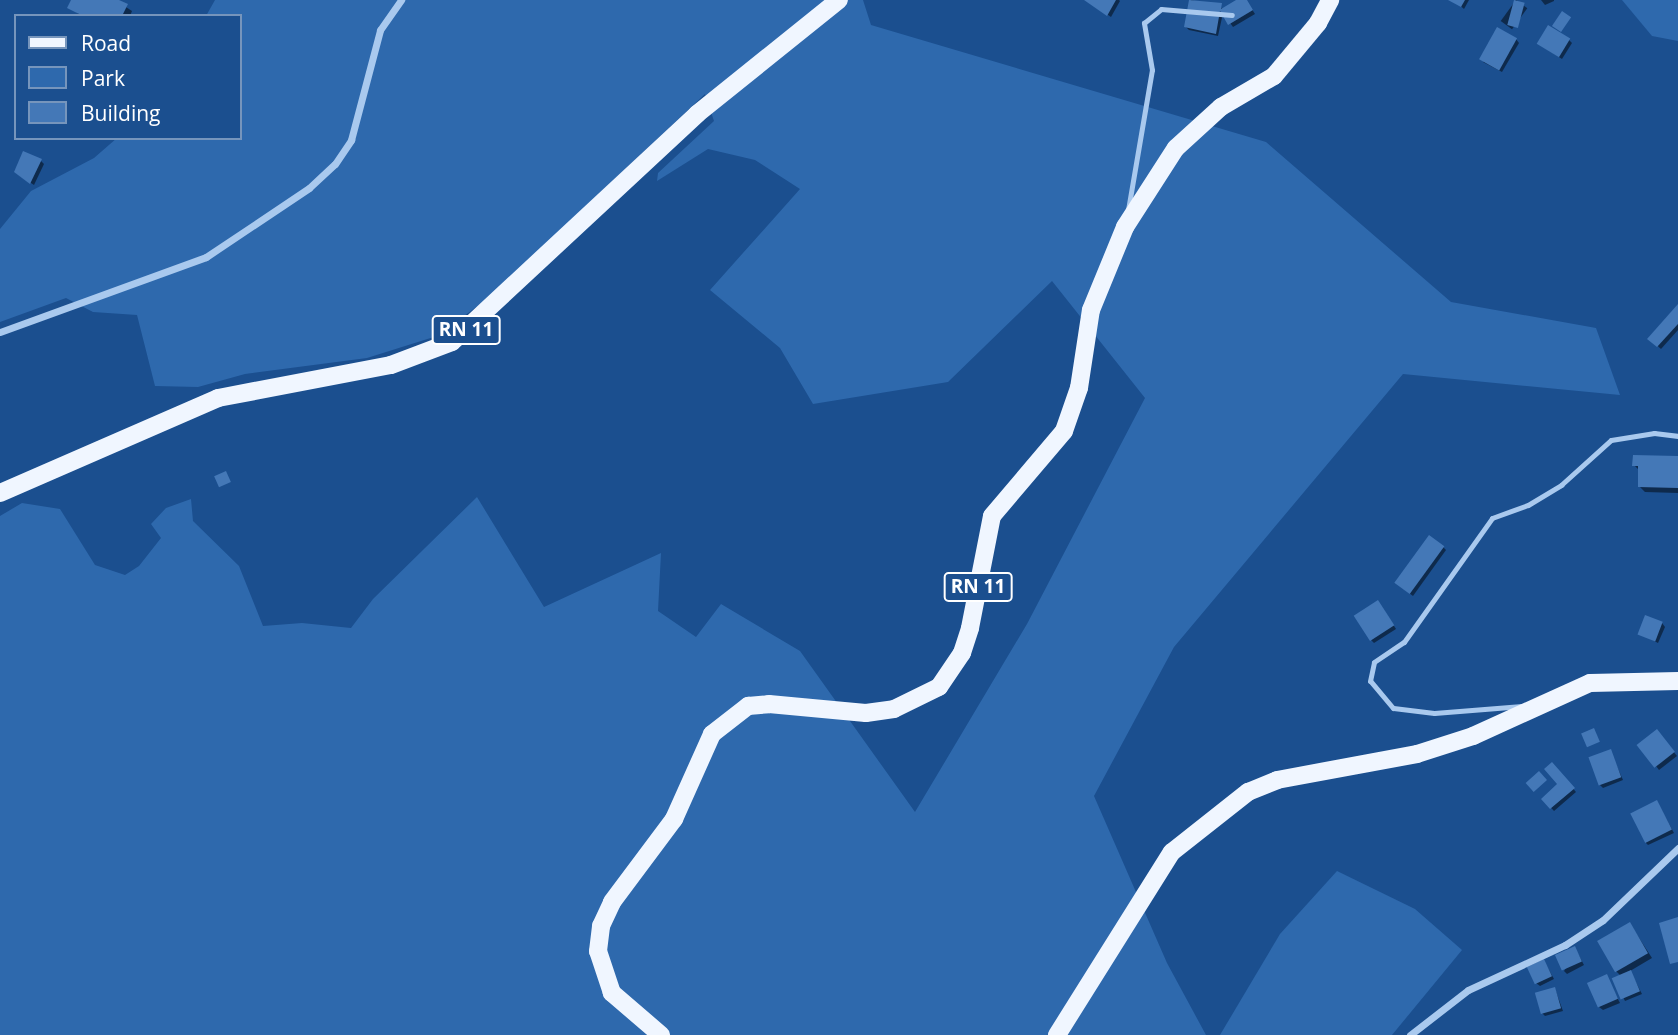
<!DOCTYPE html>
<html>
<head>
<meta charset="utf-8">
<style>
	body { margin:0 }
	#map { position:relative; width:1678px; height:1035px; overflow:hidden; background:#1b4f8f; font-family:"Open Sans",sans-serif }
	div>[style] { position:absolute }
	.green>* { inset:0; background:#2e69ad }
	.shadow>* { inset:0; background:#0007; transform-origin:0 0 }
	.building>* { inset:0; background:#4478b7; transform-origin:0 0 }
	.lane>* { height:5px; margin:-2.5px; padding:0 2.5px; transform-origin:2.5px; border-radius:2.5px; background:#a9c9ee }
	.street>* { height:7px; margin:-3.5px; padding:0 3.5px; transform-origin:3.5px; border-radius:3.5px; background:#a9c9ee }
	.primary>* { height:18px; margin:-9px; padding:0 9px; transform-origin:9px; border-radius:9px; background:#f0f6ff }
	span { translate:-50% -50%; white-space:nowrap; text-align:center; line-height:1.15; -webkit-text-stroke:6px #1b4f8f; paint-order:stroke }
	.shield-label span { padding:2px 5px; background:#1b4f8f; border:2px solid; border-radius:5px; -webkit-text-stroke-width:0 }
	.shield-label { font-size:19px; color:#fff; font-weight:700 }
	.legend { position:absolute; left:14px; top:14px; width:228px; height:126px; box-sizing:border-box; background:#1b4f8f; border:2px solid #7695bc; margin:0; padding:9px 12px; list-style:none; font-size:21px; color:#fff }
	.legend li { display:flex; align-items:center; gap:14px; height:35px }
	.legend b { width:35px; border:2px solid #7695bc }
</style>
</head>
<body>
<div id="map">
	<div class="green">
		<i style="clip-path:polygon(215px 0,863px 0,871px 25px,1266px 142px,1451px 302px,1596px 328px,1620px 395px,1403px 374px,1174px 647px,1094px 796px,1167px 963px,1206px 1035px,0 1035px,0 516px,22px 503px,60px 509px,95px 565px,125px 575px,139px 566px,161px 538px,151px 524px,166px 508px,191px 499px,193px 521px,239px 566px,263px 626px,302px 623px,351px 628px,373px 599px,477px 497px,544px 607px,661px 553px,658px 611px,696px 637px,721px 604px,800px 651px,915px 812px,1027px 624px,1145px 398px,1052px 281px,948px 382px,813px 404px,780px 348px,710px 290px,800px 189px,755px 160px,708px 149px,657px 181px,658px 173px,714px 121px,705px 94px,487px 299px,437px 336px,367px 358px,245px 374px,198px 387px,155px 386px,137px 315px,93px 312px,66px 298px,0 322px,0 229px,31px 191px,94px 158px,117px 138px,240px 138px,240px 16px,206px 16px)"></i>
		<i style="clip-path:polygon(1622px 0,1678px 0,1678px 41px,1652px 36px)"></i>
		<i style="clip-path:polygon(1337px 871px,1415px 909px,1462px 950px,1392px 1035px,1220px 1035px,1280px 934px)"></i>
	</div>
	<div class="shadow">
		<i style="clip-path:polygon(73px 0,115px 0,132px 11px,130px 16px,81px 16px,70px 7px)"></i>
		<i style="clip-path:polygon(1086px 0,1119px 0,1120px 1px,1111px 17px)"></i>
		<i style="clip-path:polygon(1191px 0,1224px 9px,1246px 0,1255px 14px,1233px 27px,1223px 13px,1218px 36px,1189px 30px,1186px 27px)"></i>
		<i style="clip-path:polygon(1454px 0,1469px 0,1464px 9px)"></i>
		<i style="left:1516px;top:0;width:14px;height:26px;rotate:36deg"></i>
		<i style="clip-path:polygon(1541px 0,1554px 0,1554px 1px,1545px 5px)"></i>
		<i style="clip-path:polygon(1516px 39px,1519px 43px,1502px 72px,1483px 62px)"></i>
		<i style="clip-path:polygon(1569px 40px,1572px 43px,1562px 59px,1542px 46px)"></i>
		<i style="clip-path:polygon(41px 161px,44px 164px,34px 185px,19px 175px)"></i>
		<i style="clip-path:polygon(1678px 307px,1678px 330px,1661px 349px,1650px 339px)"></i>
		<i style="clip-path:polygon(1678px 457px,1678px 493px,1645px 492px,1640px 487px,1640px 471px,1634px 465px)"></i>
		<i style="clip-path:polygon(1443px 547px,1446px 550px,1413px 596px,1400px 586px)"></i>
		<i style="clip-path:polygon(1381px 606px,1396px 629px,1374px 643px,1371px 640px)"></i>
		<i style="clip-path:polygon(1662px 623px,1665px 627px,1658px 643px,1639px 633px)"></i>
		<i style="clip-path:polygon(1660px 735px,1677px 756px,1659px 770px,1656px 766px)"></i>
		<i style="clip-path:polygon(1610px 751px,1623px 780px,1603px 788px,1599px 784px)"></i>
		<i style="clip-path:polygon(1552px 764px,1576px 792px,1554px 811px,1543px 799px,1560px 784px)"></i>
		<i style="clip-path:polygon(1657px 802px,1674px 833px,1648px 845px,1645px 842px)"></i>
		<i style="clip-path:polygon(1630px 924px,1652px 958px,1630px 971px,1642px 994px,1625px 1001px,1614px 979px,1621px 976px,1616px 971px)"></i>
		<i style="clip-path:polygon(1577px 952px,1584px 965px,1567px 974px,1564px 971px)"></i>
		<i style="clip-path:polygon(1544px 961px,1554px 979px,1540px 986px,1536px 983px)"></i>
		<i style="clip-path:polygon(1606px 976px,1620px 1003px,1603px 1010px,1599px 1007px)"></i>
		<i style="clip-path:polygon(1555px 989px,1563px 1011px,1545px 1016px,1542px 1013px)"></i>
	</div>
	<div class="building">
		<i style="clip-path:polygon(71px 0,119px 0,128px 4px,122px 16px,83px 16px,67px 8px)"></i>
		<i style="clip-path:polygon(1084px 0,1116px 0,1107px 16px)"></i>
		<i style="clip-path:polygon(1189px 0,1222px 3px,1221px 9px,1236px 0,1247px 0,1253px 10px,1228px 25px,1220px 11px,1216px 34px,1184px 27px)"></i>
		<i style="clip-path:polygon(1448px 0,1465px 0,1461px 7px)"></i>
		<i style="left:1514px;top:0;width:11px;height:26px;rotate:15deg"></i>
		<i style="left:1562px;top:11px;width:11px;height:18px;rotate:34deg"></i>
		<i style="left:1548px;top:25px;width:26px;height:22px;rotate:31deg"></i>
		<i style="left:1497px;top:27px;width:23px;height:37px;rotate:29deg"></i>
		<i style="clip-path:polygon(23px 151px,42px 159px,30px 184px,14px 172px)"></i>
		<i style="clip-path:polygon(1678px 304px,1678px 324px,1657px 347px,1647px 339px)"></i>
		<i style="clip-path:polygon(1633px 455px,1678px 456px,1678px 488px,1638px 487px,1638px 466px,1632px 466px)"></i>
		<i style="left:226px;top:471px;width:12px;height:13px;rotate:66deg"></i>
		<i style="left:1429px;top:535px;width:19px;height:59px;rotate:36deg"></i>
		<i style="left:1378px;top:600px;width:30px;height:29px;rotate:57deg"></i>
		<i style="left:1645px;top:615px;width:19px;height:21px;rotate:21deg"></i>
		<i style="left:1594px;top:728px;width:15px;height:14px;rotate:67deg"></i>
		<i style="left:1657px;top:729px;width:29px;height:26px;rotate:52deg"></i>
		<i style="left:1611px;top:749px;width:30px;height:24px;rotate:70deg"></i>
		<i style="clip-path:polygon(1552px 762px,1575px 788px,1550px 809px,1541px 799px,1557px 784px,1544px 769px)"></i>
		<i style="left:1539px;top:771px;width:12px;height:18px;rotate:48deg"></i>
		<i style="left:1657px;top:800px;width:33px;height:30px;rotate:63deg"></i>
		<i style="clip-path:polygon(1678px 917px,1678px 962px,1670px 964px,1659px 923px)"></i>
		<i style="left:1630px;top:922px;width:36px;height:38px;rotate:60deg"></i>
		<i style="left:1575px;top:946px;width:17px;height:22px;rotate:66deg"></i>
		<i style="left:1544px;top:959px;width:19px;height:19px;rotate:65deg"></i>
		<i style="left:1631px;top:970px;width:23px;height:21px;rotate:67deg"></i>
		<i style="left:1607px;top:974px;width:27px;height:22px;rotate:66deg"></i>
		<i style="left:1555px;top:987px;width:22px;height:21px;rotate:74deg"></i>
	</div>
	<div class="lane">
		<i style="left:1128px;top:210px;width:142px;rotate:-80.3deg"></i>
		<i style="left:1152px;top:70px;width:48px;rotate:-99.7deg"></i>
		<i style="left:1144px;top:23px;width:22px;rotate:-39deg"></i>
		<i style="left:1161px;top:9px;width:71px;rotate:4.8deg"></i>
		<i style="left:1522px;top:706px;width:88px;rotate:175.5deg"></i>
		<i style="left:1434px;top:713px;width:41px;rotate:-173deg"></i>
		<i style="left:1393px;top:708px;width:35px;rotate:-130deg"></i>
		<i style="left:1370px;top:681px;width:19px;rotate:-78deg"></i>
		<i style="left:1374px;top:662px;width:36px;rotate:-34deg"></i>
		<i style="left:1404px;top:642px;width:152px;rotate:-54.6deg"></i>
		<i style="left:1492px;top:518px;width:38px;rotate:-20deg"></i>
		<i style="left:1528px;top:505px;width:39px;rotate:-31deg"></i>
		<i style="left:1561px;top:485px;width:67px;rotate:-42deg"></i>
		<i style="left:1611px;top:440px;width:44px;rotate:-9.2deg"></i>
		<i style="left:1654px;top:433px;width:24px;rotate:7deg"></i>
	</div>
	<div class="street">
		<i style="left:0;top:332px;width:219px;rotate:-20deg"></i>
		<i style="left:206px;top:257px;width:124px;rotate:-33.8deg"></i>
		<i style="left:309px;top:188px;width:35px;rotate:-43deg"></i>
		<i style="left:335px;top:164px;width:29px;rotate:-56deg"></i>
		<i style="left:351px;top:140px;width:114px;rotate:-75.2deg"></i>
		<i style="left:380px;top:30px;width:37px;rotate:-55deg"></i>
		<i style="left:1410px;top:1035px;width:73px;rotate:-37.8deg"></i>
		<i style="left:1468px;top:990px;width:107px;rotate:-24.9deg"></i>
		<i style="left:1565px;top:945px;width:45px;rotate:-33.3deg"></i>
		<i style="left:1603px;top:920px;width:104px;rotate:-43.8deg"></i>
	</div>
	<div class="primary">
		<i style="left:0;top:493px;width:238px;rotate:-23.5deg"></i>
		<i style="left:218px;top:398px;width:176px;rotate:-10.8deg"></i>
		<i style="left:391px;top:365px;width:65px;rotate:-20.7deg"></i>
		<i style="left:452px;top:342px;width:335px;rotate:-42.9deg"></i>
		<i style="left:697px;top:114px;width:182px;rotate:-38.8deg"></i>
		<i style="left:661px;top:1035px;width:65px;rotate:-139.4deg"></i>
		<i style="left:612px;top:993px;width:44px;rotate:-108.4deg"></i>
		<i style="left:598px;top:951px;width:25px;rotate:-83deg"></i>
		<i style="left:601px;top:926px;width:26px;rotate:-65deg"></i>
		<i style="left:612px;top:902px;width:104px;rotate:-53.2deg"></i>
		<i style="left:674px;top:819px;width:93px;rotate:-65.9deg"></i>
		<i style="left:712px;top:734px;width:46px;rotate:-37.9deg"></i>
		<i style="left:748px;top:706px;width:21px;rotate:-5deg"></i>
		<i style="left:769px;top:704px;width:97px;rotate:5.3deg"></i>
		<i style="left:866px;top:713px;width:28px;rotate:-8deg"></i>
		<i style="left:894px;top:709px;width:50px;rotate:-26.1deg"></i>
		<i style="left:939px;top:687px;width:41px;rotate:-55.9deg"></i>
		<i style="left:962px;top:653px;width:26px;rotate:-72deg"></i>
		<i style="left:970px;top:628px;width:114px;rotate:-78.9deg"></i>
		<i style="left:992px;top:516px;width:111px;rotate:-49.7deg"></i>
		<i style="left:1064px;top:431px;width:46px;rotate:-70.8deg"></i>
		<i style="left:1079px;top:388px;width:79px;rotate:-81.3deg"></i>
		<i style="left:1091px;top:310px;width:90px;rotate:-67.7deg"></i>
		<i style="left:1125px;top:227px;width:94px;rotate:-57.2deg"></i>
		<i style="left:1176px;top:148px;width:61px;rotate:-42.3deg"></i>
		<i style="left:1221px;top:107px;width:61px;rotate:-30.3deg"></i>
		<i style="left:1274px;top:76px;width:69px;rotate:-50.3deg"></i>
		<i style="left:1318px;top:23px;width:26px;rotate:-62deg"></i>
		<i style="left:1057px;top:1035px;width:216px;rotate:-57.9deg"></i>
		<i style="left:1172px;top:852px;width:97px;rotate:-38.3deg"></i>
		<i style="left:1248px;top:792px;width:31px;rotate:-22deg"></i>
		<i style="left:1277px;top:780px;width:142px;rotate:-10.5deg"></i>
		<i style="left:1417px;top:754px;width:59px;rotate:-17.8deg"></i>
		<i style="left:1473px;top:736px;width:128px;rotate:-24.4deg"></i>
		<i style="left:1590px;top:683px;width:88px;rotate:-1.3deg"></i>
	</div>
	<div class="shield-label">
		<span style="left:466px;top:330px">RN 11</span>
		<span style="left:978px;top:587px">RN 11</span>
	</div>
	<ul class="legend">
	<li><b style="height:9px;background:#f0f6ff"></b>Road</li>
	<li><b style="height:19px;background:#2e69ad"></b>Park</li>
	<li><b style="height:19px;background:#4478b7"></b>Building</li>
	</ul>
</div>
</body>
</html>
